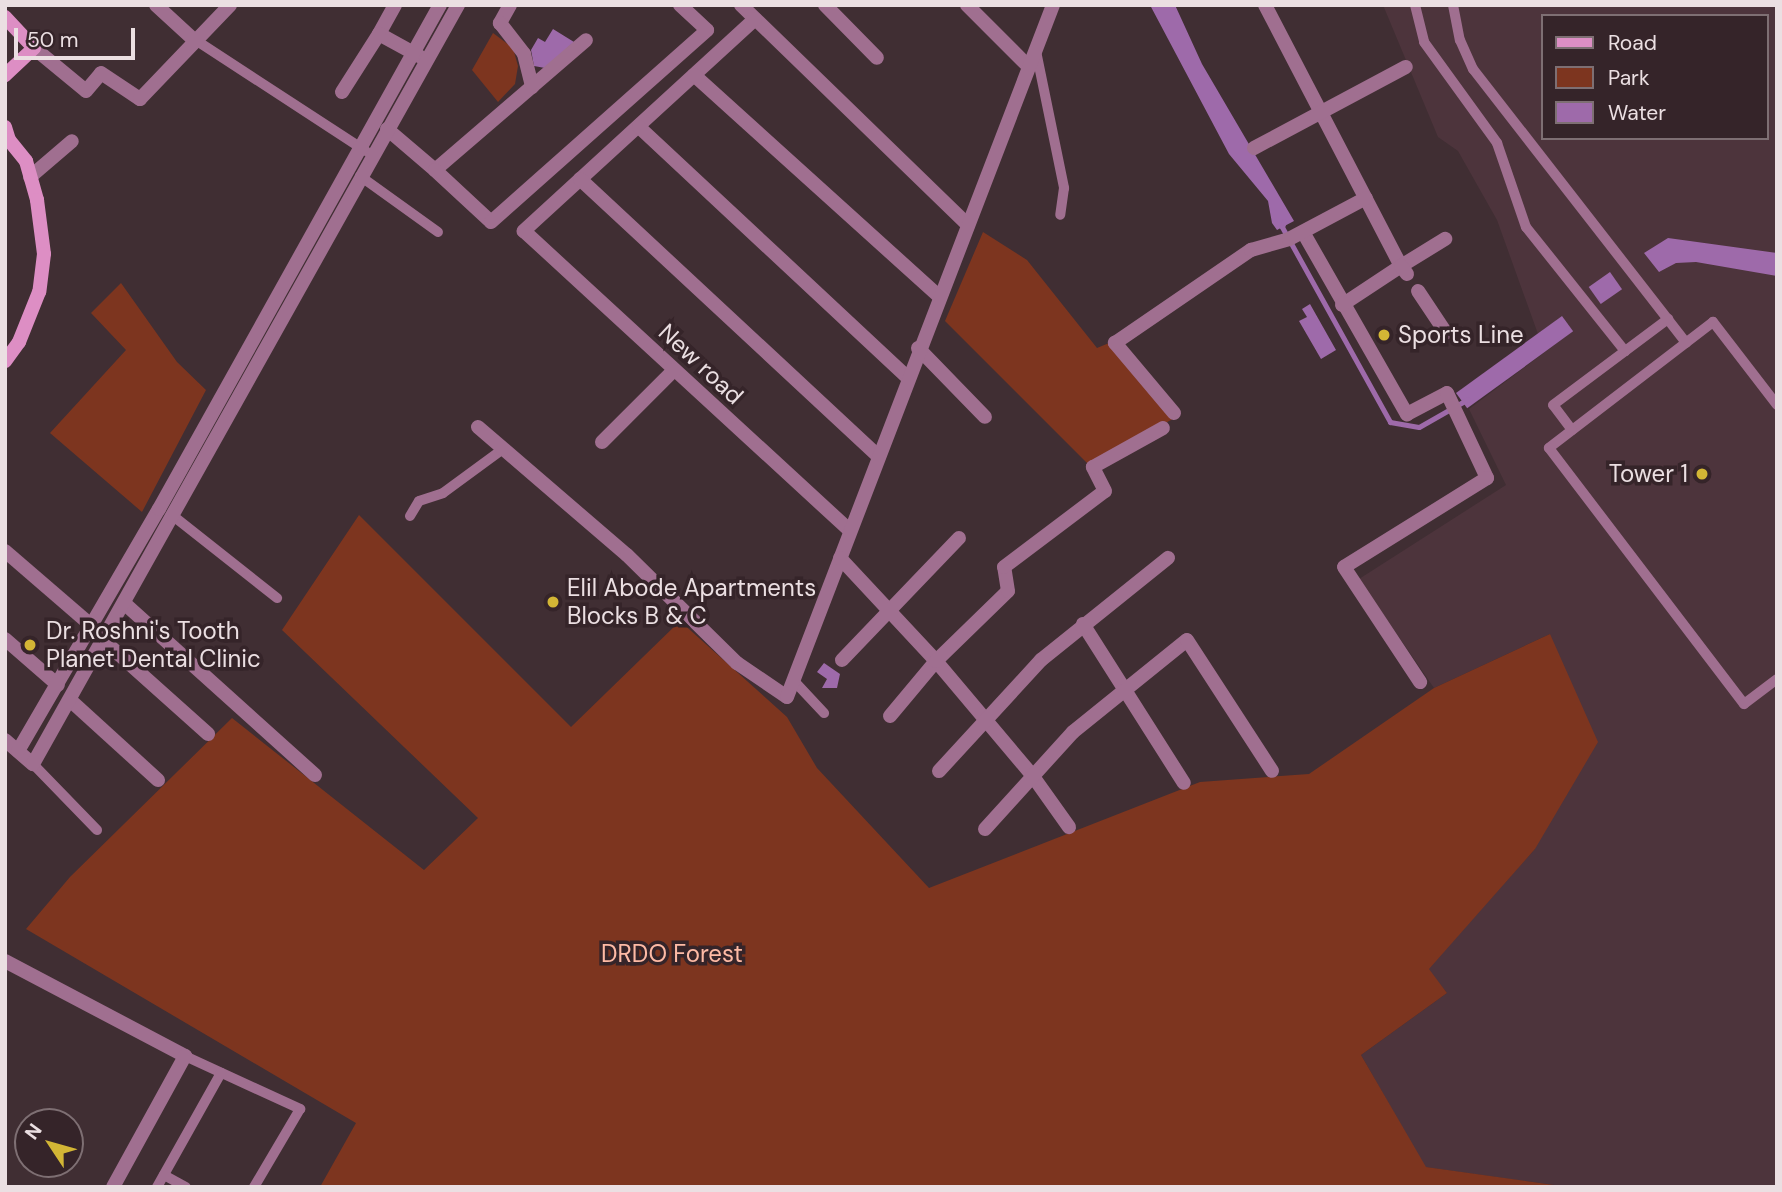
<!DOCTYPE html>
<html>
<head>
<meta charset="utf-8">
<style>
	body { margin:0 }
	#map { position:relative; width:1782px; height:1192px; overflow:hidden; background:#402e33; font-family:"DM Sans",sans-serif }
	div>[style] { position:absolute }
	.built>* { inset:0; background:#4d343c }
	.green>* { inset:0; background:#7d351f }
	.water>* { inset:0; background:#9e6aaa; transform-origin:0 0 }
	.stream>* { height:5px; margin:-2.5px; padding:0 2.5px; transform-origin:2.5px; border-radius:2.5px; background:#9e6aaa }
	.lane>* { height:10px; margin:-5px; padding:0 5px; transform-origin:5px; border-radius:5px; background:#a06f90 }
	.street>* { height:14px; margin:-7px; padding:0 7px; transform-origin:7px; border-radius:7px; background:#a06f90 }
	.secondary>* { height:14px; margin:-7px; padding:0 7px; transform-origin:7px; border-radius:7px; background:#dd8ec4 }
	.dots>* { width:19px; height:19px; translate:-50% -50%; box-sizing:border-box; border:4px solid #352429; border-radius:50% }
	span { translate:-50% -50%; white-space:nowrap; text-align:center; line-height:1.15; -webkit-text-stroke:7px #352429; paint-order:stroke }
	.poi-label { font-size:24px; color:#ebdfe2 }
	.left { translate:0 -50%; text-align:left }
	.right { translate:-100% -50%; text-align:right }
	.street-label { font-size:24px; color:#ebdfe2 }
	.park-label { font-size:24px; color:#febaa5 }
	.frame { position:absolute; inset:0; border:7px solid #ebdfe2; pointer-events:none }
	.legend { position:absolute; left:1541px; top:14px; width:228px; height:126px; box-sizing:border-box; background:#352429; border:2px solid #7e6f73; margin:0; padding:9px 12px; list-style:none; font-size:21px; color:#ebdfe2 }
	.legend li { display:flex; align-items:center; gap:14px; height:35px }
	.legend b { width:35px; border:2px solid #7e6f73 }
	.north { position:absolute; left:14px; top:1108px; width:70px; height:70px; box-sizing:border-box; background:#352429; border:2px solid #7e6f73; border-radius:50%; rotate:306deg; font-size:19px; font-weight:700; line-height:28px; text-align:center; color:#ebdfe2 }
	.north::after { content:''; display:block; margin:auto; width:24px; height:32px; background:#d3b635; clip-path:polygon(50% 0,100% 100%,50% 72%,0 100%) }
	.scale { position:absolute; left:14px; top:28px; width:121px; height:32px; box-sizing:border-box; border:4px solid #ebdfe2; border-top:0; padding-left:9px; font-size:21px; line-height:24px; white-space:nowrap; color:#ebdfe2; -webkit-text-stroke:5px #352429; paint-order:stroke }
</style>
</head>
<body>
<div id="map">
	<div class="built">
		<i style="clip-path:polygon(evenodd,1383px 5px,1777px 5px,1777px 1187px,1568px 1187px,1425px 1167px,1361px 1055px,1447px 993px,1428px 969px,1535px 849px,1550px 634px,1434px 688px,1359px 579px,1506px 485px,1469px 409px,1573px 331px,1562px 316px,1538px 334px,1497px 220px,1458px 151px,1438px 137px,1383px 5px,1542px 16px,1766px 16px,1766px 138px,1542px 138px,1542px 16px)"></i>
	</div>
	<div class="green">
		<i style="clip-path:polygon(493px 33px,513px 48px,518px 66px,515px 84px,498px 102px,472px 70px)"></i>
		<i style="clip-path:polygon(983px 232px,1027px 260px,1097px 348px,1109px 343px,1173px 419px,1087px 463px,945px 321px)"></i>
		<i style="clip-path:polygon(121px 283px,177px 362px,206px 390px,142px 512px,50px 433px,126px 350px,91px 313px)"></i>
		<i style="clip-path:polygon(359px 515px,571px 727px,680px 621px,787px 717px,817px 768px,929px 888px,1200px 782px,1309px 774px,1434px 688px,1550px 634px,1598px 742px,1535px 849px,1429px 969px,1447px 993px,1361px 1055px,1426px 1167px,1568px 1187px,320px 1187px,356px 1123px,26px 929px,70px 877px,232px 718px,424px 870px,478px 818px,282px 630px)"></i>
	</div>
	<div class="water">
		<i style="clip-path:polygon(1150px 5px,1175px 5px,1202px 64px,1294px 221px,1277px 230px,1272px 223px,1268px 201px,1229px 154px)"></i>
		<i style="clip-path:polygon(553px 29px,574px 42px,545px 68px,534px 66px,531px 50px,538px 38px,545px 42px)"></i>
		<i style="clip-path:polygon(1668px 238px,1777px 253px,1777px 276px,1696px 262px,1676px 263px,1659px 272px,1644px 253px)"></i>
		<i style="left:1610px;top:272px;width:21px;height:26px;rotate:55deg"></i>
		<i style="clip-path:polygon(1310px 304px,1336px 350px,1321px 359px,1299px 321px,1307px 317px,1302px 309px)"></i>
		<i style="left:1562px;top:316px;width:19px;height:131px;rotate:54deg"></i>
		<i style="clip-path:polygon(824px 663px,840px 674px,837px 688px,822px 688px,827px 679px,817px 672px)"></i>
	</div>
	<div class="stream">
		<i style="left:1284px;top:221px;width:6px;rotate:108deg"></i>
		<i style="left:1282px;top:227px;width:223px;rotate:61deg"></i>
		<i style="left:1390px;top:422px;width:29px;rotate:10deg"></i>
		<i style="left:1419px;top:427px;width:56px;rotate:-29.7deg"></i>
	</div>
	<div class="lane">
		<i style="left:1415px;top:5px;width:38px;rotate:76deg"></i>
		<i style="left:1424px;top:42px;width:125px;rotate:54.1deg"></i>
		<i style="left:1497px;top:143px;width:89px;rotate:71deg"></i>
		<i style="left:1526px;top:227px;width:159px;rotate:51.4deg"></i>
		<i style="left:1453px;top:5px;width:36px;rotate:79deg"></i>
		<i style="left:1460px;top:40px;width:32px;rotate:66deg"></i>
		<i style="left:1473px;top:69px;width:347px;rotate:52.1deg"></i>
		<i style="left:194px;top:39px;width:205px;rotate:33.1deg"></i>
		<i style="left:1036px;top:51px;width:140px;rotate:78.4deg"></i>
		<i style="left:1064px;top:188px;width:27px;rotate:98deg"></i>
		<i style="left:360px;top:176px;width:96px;rotate:35.7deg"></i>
		<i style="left:1777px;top:405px;width:105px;rotate:-127.6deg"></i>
		<i style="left:1713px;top:322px;width:207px;rotate:142.5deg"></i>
		<i style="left:1549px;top:448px;width:322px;rotate:52.7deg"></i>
		<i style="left:1744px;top:704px;width:41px;rotate:-37.1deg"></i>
		<i style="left:1572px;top:430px;width:31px;rotate:-127deg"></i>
		<i style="left:1553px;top:405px;width:144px;rotate:-36.8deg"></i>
		<i style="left:172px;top:515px;width:134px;rotate:38.3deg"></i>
		<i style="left:410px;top:516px;width:17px;rotate:-59deg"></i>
		<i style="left:419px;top:501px;width:25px;rotate:-18deg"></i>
		<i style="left:443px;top:493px;width:74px;rotate:-36.3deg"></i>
		<i style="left:794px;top:681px;width:44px;rotate:46.8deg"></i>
		<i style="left:33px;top:764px;width:92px;rotate:45.9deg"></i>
		<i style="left:185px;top:1056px;width:127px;rotate:24.7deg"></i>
		<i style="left:300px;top:1109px;width:91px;rotate:120.5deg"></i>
		<i style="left:164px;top:1175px;width:25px;rotate:29deg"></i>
		<i style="left:157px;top:1187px;width:131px;rotate:-60.7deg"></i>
	</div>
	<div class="street">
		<i style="left:156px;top:5px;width:50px;rotate:42.6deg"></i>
		<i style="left:395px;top:5px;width:33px;rotate:119deg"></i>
		<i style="left:379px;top:34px;width:46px;rotate:28.8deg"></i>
		<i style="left:510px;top:5px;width:21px;rotate:119deg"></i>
		<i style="left:500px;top:23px;width:39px;rotate:52deg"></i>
		<i style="left:524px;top:54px;width:34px;rotate:76deg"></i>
		<i style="left:741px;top:5px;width:316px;rotate:44.1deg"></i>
		<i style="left:825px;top:5px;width:74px;rotate:45.5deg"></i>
		<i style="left:967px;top:5px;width:85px;rotate:45deg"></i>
		<i style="left:1265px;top:5px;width:294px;rotate:62.5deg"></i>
		<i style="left:1401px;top:266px;width:52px;rotate:-31.5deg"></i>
		<i style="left:755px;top:19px;width:314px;rotate:137.5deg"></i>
		<i style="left:524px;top:231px;width:442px;rotate:42.6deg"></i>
		<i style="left:34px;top:48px;width:67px;rotate:39.6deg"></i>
		<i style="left:86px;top:91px;width:23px;rotate:-50deg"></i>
		<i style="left:101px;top:73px;width:47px;rotate:33.7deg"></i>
		<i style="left:140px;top:99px;width:130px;rotate:-46.2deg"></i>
		<i style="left:694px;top:75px;width:331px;rotate:42.1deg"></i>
		<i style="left:342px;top:92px;width:69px;rotate:-57.5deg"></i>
		<i style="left:639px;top:127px;width:367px;rotate:43deg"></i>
		<i style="left:387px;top:129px;width:63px;rotate:40.5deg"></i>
		<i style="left:435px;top:170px;width:199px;rotate:-40.7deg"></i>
		<i style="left:1254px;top:148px;width:172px;rotate:-28.1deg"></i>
		<i style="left:435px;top:170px;width:76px;rotate:42.9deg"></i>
		<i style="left:491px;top:222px;width:289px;rotate:-41.6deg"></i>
		<i style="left:707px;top:30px;width:37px;rotate:-137deg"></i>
		<i style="left:30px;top:177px;width:55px;rotate:-40.6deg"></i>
		<i style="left:580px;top:179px;width:407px;rotate:42.9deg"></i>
		<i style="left:1303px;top:232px;width:210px;rotate:60.3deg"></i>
		<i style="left:1407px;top:414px;width:45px;rotate:-27.7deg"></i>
		<i style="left:1447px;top:393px;width:94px;rotate:64.8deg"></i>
		<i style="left:1487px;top:478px;width:168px;rotate:148.1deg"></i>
		<i style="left:1344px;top:567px;width:138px;rotate:56.5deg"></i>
		<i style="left:1418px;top:291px;width:50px;rotate:56.3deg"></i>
		<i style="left:1342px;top:305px;width:71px;rotate:-33.5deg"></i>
		<i style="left:1401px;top:266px;width:10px;rotate:53deg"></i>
		<i style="left:918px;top:348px;width:96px;rotate:45.8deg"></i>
		<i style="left:1174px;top:413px;width:92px;rotate:-130.1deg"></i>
		<i style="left:1115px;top:343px;width:165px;rotate:-34.4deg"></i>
		<i style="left:1251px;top:250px;width:40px;rotate:-16deg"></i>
		<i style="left:1289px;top:239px;width:87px;rotate:-28deg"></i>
		<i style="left:478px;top:427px;width:196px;rotate:40.7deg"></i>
		<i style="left:627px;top:555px;width:154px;rotate:44.5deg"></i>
		<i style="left:737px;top:663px;width:60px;rotate:34.2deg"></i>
		<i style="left:787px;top:697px;width:741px;rotate:-68.97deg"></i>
		<i style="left:602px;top:442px;width:102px;rotate:-45deg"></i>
		<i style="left:5px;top:551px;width:115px;rotate:40.8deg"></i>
		<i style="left:840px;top:558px;width:141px;rotate:47deg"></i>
		<i style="left:936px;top:661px;width:149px;rotate:49.9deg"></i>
		<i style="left:1032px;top:775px;width:64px;rotate:54.6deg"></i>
		<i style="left:124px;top:603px;width:257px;rotate:42deg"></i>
		<i style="left:1083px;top:624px;width:188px;rotate:57.6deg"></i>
		<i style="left:5px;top:639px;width:70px;rotate:41deg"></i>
		<i style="left:103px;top:640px;width:141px;rotate:41.8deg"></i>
		<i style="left:842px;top:660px;width:169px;rotate:-46.2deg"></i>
		<i style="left:70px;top:700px;width:119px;rotate:42.3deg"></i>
		<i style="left:890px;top:716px;width:72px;rotate:-50.1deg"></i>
		<i style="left:936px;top:661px;width:100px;rotate:-44.2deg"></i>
		<i style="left:1008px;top:591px;width:24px;rotate:-99deg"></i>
		<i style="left:1004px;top:567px;width:126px;rotate:-37deg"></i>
		<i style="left:1105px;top:491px;width:27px;rotate:-117deg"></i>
		<i style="left:1093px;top:467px;width:80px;rotate:-29.1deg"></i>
		<i style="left:5px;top:740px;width:37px;rotate:41deg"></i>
		<i style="left:33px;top:764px;width:870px;rotate:-60.75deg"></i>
		<i style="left:18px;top:751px;width:280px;rotate:-59.8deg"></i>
		<i style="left:159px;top:509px;width:577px;rotate:-60.86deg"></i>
		<i style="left:939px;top:771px;width:151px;rotate:-47.4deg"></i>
		<i style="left:1041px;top:660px;width:163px;rotate:-38.8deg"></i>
		<i style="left:985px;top:829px;width:131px;rotate:-47.8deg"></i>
		<i style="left:1073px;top:732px;width:146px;rotate:-38.9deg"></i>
		<i style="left:1187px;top:640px;width:156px;rotate:57deg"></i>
		<i style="left:5px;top:961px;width:204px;rotate:27.8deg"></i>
		<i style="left:185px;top:1056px;width:149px;rotate:118.8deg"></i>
	</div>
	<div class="secondary">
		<i style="left:5px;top:17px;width:42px;rotate:46.9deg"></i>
		<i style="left:34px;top:48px;width:40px;rotate:137deg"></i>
		<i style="left:5px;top:127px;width:14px;rotate:73deg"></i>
		<i style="left:9px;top:140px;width:27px;rotate:51deg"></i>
		<i style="left:26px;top:161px;width:41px;rotate:74.2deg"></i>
		<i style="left:37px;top:200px;width:54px;rotate:82.6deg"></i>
		<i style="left:44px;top:254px;width:38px;rotate:97deg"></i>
		<i style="left:39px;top:292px;width:54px;rotate:111.8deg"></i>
		<i style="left:19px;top:342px;width:24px;rotate:126deg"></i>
	</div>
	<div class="dots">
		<i style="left:1384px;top:335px;background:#d3b635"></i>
		<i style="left:1702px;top:474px;background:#d3b635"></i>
		<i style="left:553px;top:602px;background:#d3b635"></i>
		<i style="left:30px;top:645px;background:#d3b635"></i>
	</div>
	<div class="poi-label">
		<span class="left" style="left:1398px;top:335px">Sports Line</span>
		<span class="right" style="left:1688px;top:474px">Tower 1</span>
		<span class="left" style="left:567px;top:602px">Elil Abode Apartments<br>Blocks B &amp; C</span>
		<span class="left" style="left:46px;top:645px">Dr. Roshni's Tooth<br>Planet Dental Clinic</span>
	</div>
	<div class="street-label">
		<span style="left:701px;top:364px;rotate:43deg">New road</span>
	</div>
	<div class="park-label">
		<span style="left:672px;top:954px">DRDO Forest</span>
	</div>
	<div class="frame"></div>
	<ul class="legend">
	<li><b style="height:9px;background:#dd8ec4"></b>Road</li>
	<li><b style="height:19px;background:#7d351f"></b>Park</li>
	<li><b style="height:19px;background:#9e6aaa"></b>Water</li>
	</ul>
	<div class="north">N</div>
	<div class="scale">50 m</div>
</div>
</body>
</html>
